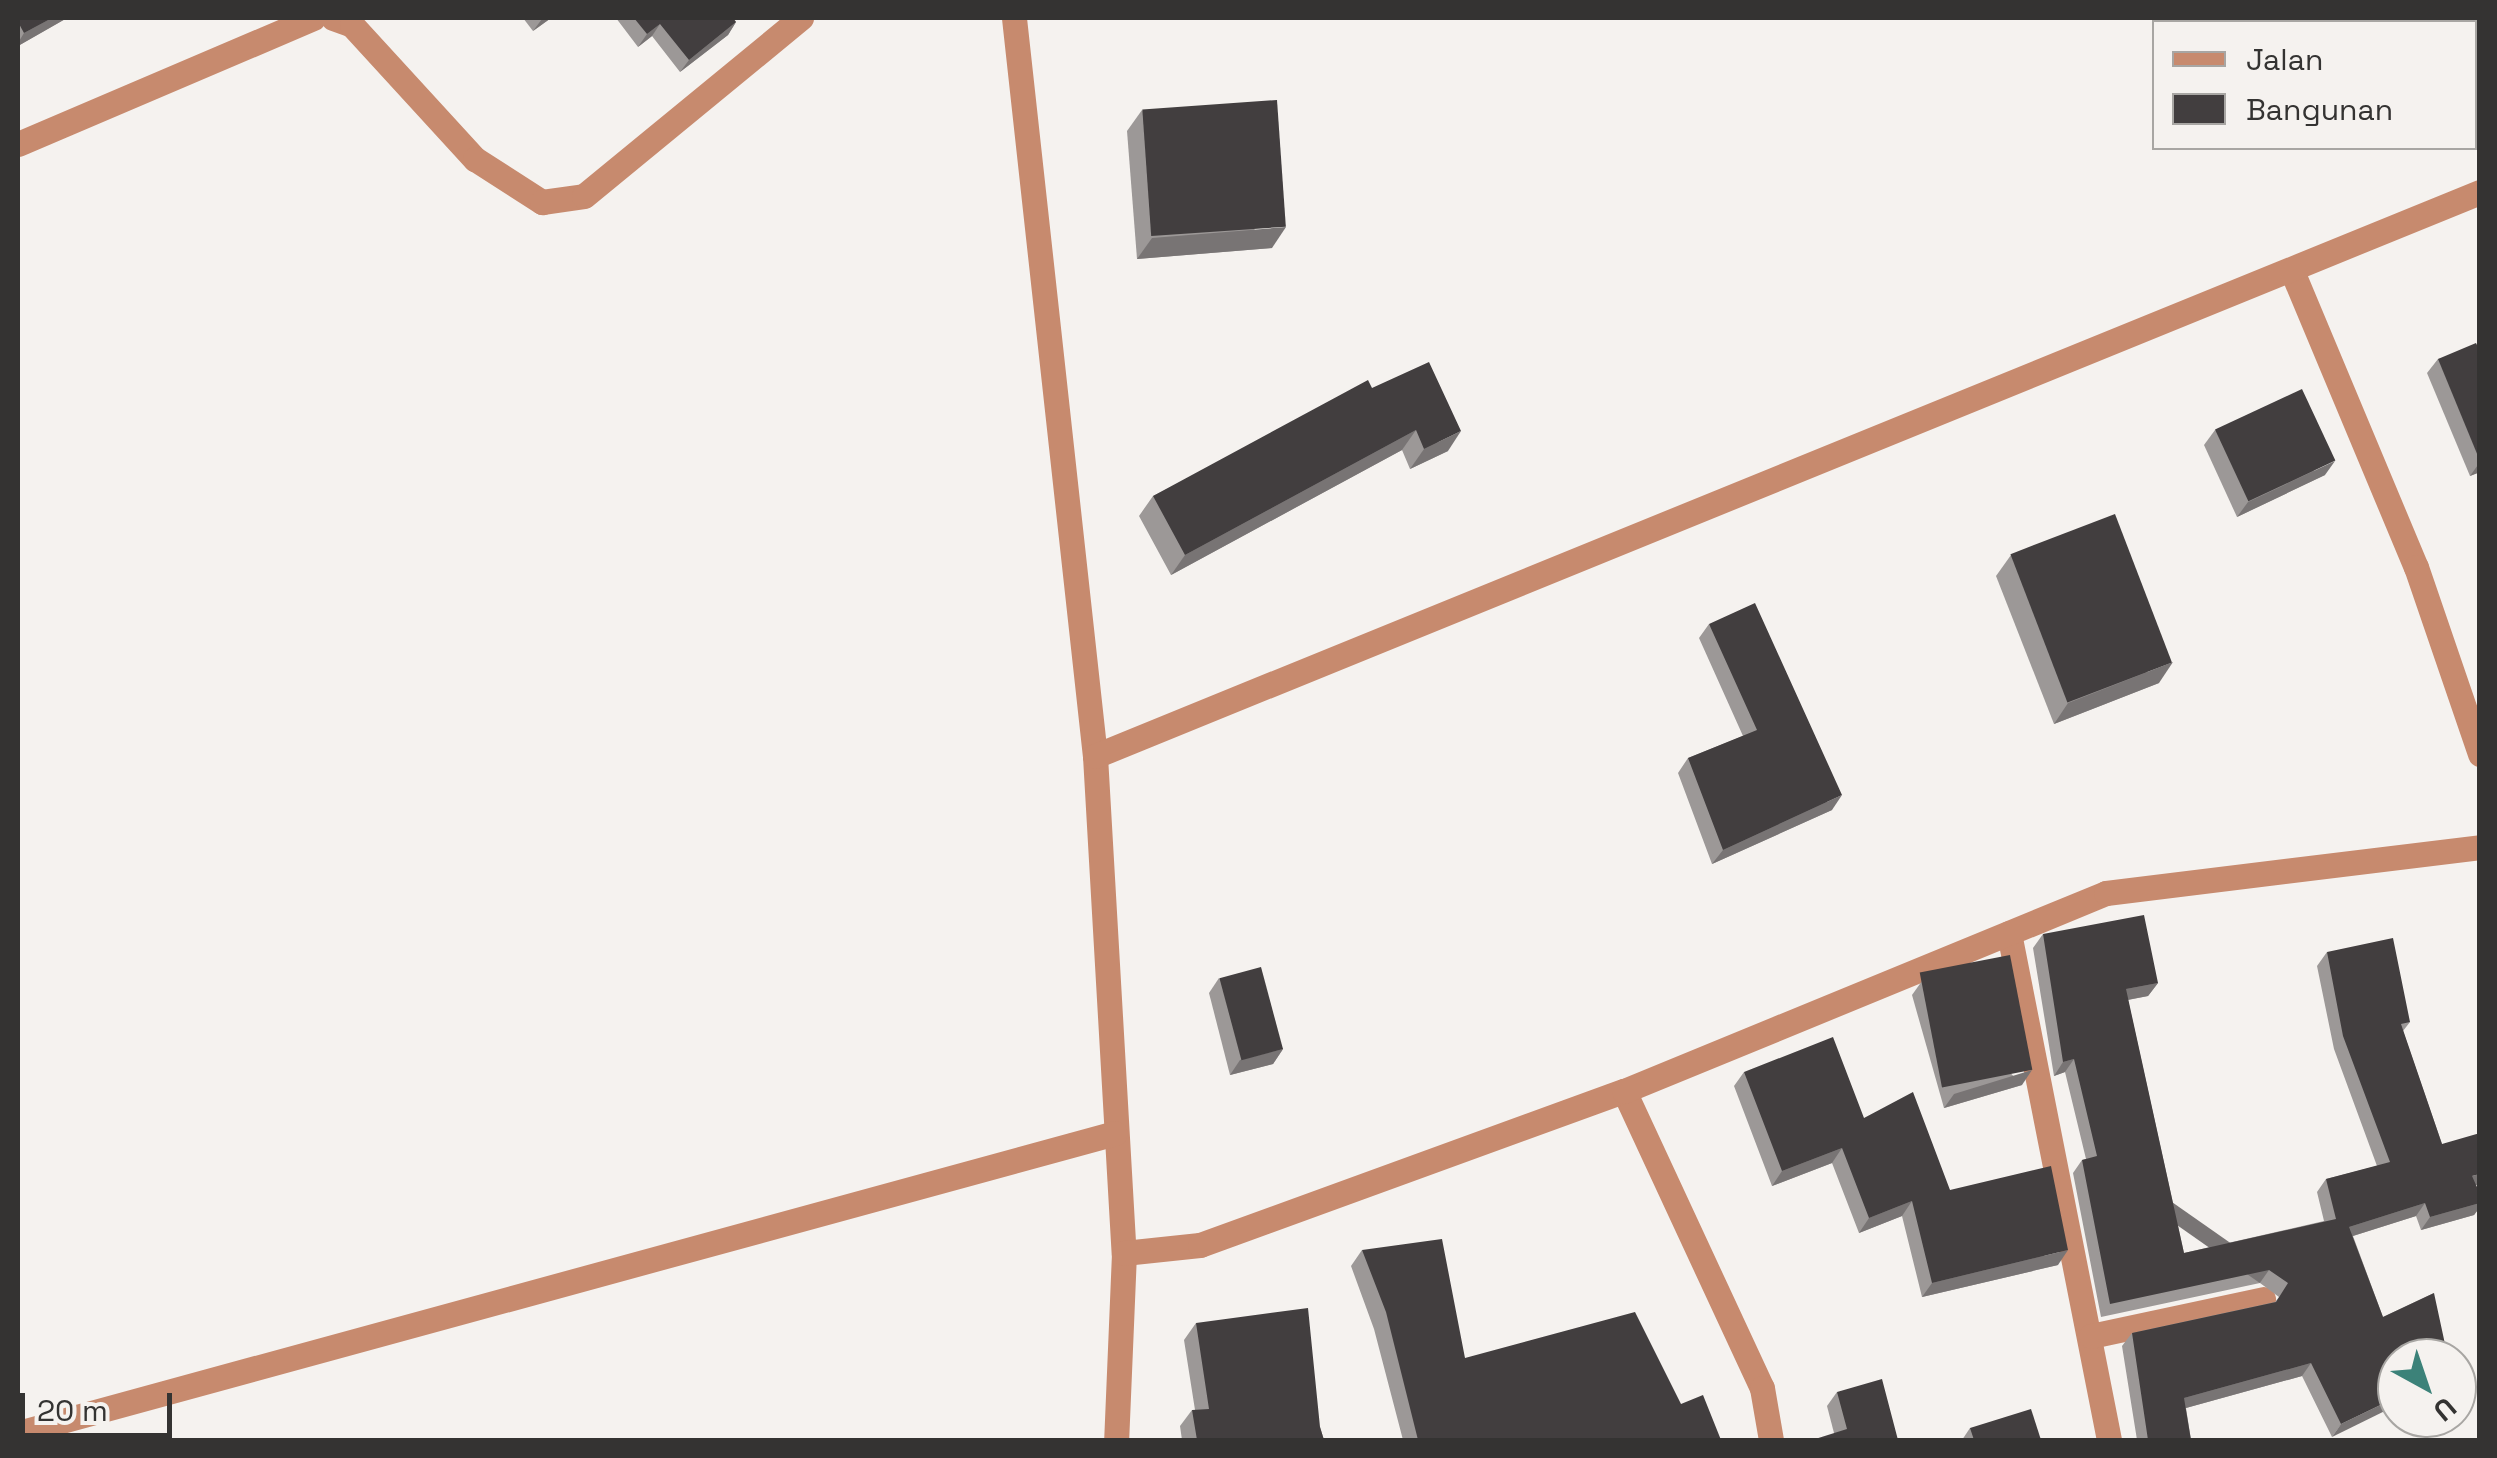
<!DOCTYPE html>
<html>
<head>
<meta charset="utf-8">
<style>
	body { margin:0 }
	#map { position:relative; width:2497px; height:1458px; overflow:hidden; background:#f5f2ef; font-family:"Space Grotesk",sans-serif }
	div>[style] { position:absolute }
	.minor>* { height:25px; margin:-12.5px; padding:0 12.5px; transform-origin:12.5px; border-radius:12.5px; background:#c78a6e }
	.wall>* { inset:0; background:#9c9897 }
	.shaded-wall>* { inset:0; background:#787474; transform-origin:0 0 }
	.building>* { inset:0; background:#423e3f; transform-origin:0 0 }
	span { translate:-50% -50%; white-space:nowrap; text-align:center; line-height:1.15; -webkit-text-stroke:10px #f5f2ef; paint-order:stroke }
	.frame { position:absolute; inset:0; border:20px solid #343332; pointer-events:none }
	.legend { position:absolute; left:2152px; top:20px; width:325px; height:130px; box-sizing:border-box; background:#f5f2ef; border:2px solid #a8a6a3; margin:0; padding:12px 18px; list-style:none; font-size:30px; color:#343332 }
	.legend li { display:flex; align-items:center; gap:20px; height:50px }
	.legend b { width:50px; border:2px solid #a8a6a3 }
	.north { position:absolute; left:2377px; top:1338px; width:100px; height:100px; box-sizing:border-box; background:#f5f2ef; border:2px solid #a8a6a3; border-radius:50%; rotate:140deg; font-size:28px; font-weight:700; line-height:40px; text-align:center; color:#343332 }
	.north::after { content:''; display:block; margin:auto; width:35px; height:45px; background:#3c8279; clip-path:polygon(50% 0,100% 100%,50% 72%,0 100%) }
	.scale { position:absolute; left:20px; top:1393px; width:152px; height:45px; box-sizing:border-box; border:5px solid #343332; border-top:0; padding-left:12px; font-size:30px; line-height:35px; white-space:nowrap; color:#343332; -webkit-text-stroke:8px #f5f2ef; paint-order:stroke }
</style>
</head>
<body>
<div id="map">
	<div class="minor">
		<i style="left:333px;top:18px;width:20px;rotate:20deg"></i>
		<i style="left:352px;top:25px;width:182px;rotate:47.5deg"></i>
		<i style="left:475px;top:159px;width:80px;rotate:32.7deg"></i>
		<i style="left:542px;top:202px;width:42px;rotate:-8.1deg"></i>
		<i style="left:584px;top:196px;width:281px;rotate:-39.4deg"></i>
		<i style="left:1014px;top:18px;width:742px;rotate:83.74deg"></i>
		<i style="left:1095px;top:756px;width:498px;rotate:86.7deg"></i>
		<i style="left:1124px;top:1253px;width:187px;rotate:92.4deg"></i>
		<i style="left:18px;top:144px;width:321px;rotate:-23.1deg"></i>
		<i style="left:2292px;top:271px;width:321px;rotate:67.3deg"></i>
		<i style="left:2416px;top:567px;width:198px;rotate:71.1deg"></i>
		<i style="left:1095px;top:756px;width:1495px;rotate:-22.16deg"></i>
		<i style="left:2009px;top:933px;width:517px;rotate:78.84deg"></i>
		<i style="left:1624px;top:1091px;width:327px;rotate:65.1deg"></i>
		<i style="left:1762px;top:1388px;width:53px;rotate:80.2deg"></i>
		<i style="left:1124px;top:1253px;width:76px;rotate:-6deg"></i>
		<i style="left:1200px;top:1245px;width:451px;rotate:-20deg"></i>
		<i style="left:1624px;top:1091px;width:521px;rotate:-22.33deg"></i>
		<i style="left:2106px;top:893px;width:377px;rotate:-7deg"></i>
		<i style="left:2091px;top:1336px;width:176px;rotate:-12.1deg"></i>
		<i style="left:18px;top:1433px;width:1137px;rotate:-15.29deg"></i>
	</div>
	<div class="wall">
		<i style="clip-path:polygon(18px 18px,67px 18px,18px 46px)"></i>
		<i style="clip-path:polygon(523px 18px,551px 18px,533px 31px)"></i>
		<i style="clip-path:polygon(616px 18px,733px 18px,736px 22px,728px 35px,680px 72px,652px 36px,638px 47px)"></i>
		<i style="clip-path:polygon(2391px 18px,2480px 18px,2480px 43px,2474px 45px,2474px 22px,2394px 22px)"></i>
		<i style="clip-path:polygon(1142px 110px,1272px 248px,1137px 259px,1127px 131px)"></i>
		<i style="clip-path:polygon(2480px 351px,2480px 472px,2470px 476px,2427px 373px,2438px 359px)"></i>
		<i style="clip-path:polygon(1372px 388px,1448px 451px,1410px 469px,1402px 450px,1171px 575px,1139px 516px,1153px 496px)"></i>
		<i style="clip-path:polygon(2215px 430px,2325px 475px,2237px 517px,2204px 445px)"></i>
		<i style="clip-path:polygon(2011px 555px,2159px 683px,2054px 724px,1996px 576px)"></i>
		<i style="clip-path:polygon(1709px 624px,1832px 810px,1712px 864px,1678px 773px,1688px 758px,1743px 736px,1699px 638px)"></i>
		<i style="clip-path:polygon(2043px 934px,2158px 983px,2148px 996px,2128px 1000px,2184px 1253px,2324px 1221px,2317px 1192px,2326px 1179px,2377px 1166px,2334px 1049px,2317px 966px,2327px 952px,2410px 1022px,2403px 1031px,2442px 1144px,2476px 1185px,2480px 1194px,2480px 1207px,2474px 1215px,2421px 1230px,2416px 1216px,2353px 1236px,2383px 1317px,2434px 1293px,2332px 1437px,2302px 1376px,2186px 1408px,2191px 1440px,2137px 1440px,2122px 1346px,2132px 1333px,2275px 1302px,2279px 1297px,2260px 1283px,2101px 1317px,2073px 1173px,2082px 1160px,2086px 1159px,2065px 1072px,2054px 1076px,2033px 948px)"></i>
		<i style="clip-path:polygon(1219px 978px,1283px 1049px,1273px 1064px,1230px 1075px,1209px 993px)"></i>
		<i style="clip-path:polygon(1922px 981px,2022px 1085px,1944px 1108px,1912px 995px)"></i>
		<i style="clip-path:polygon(1744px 1072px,1864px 1118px,1950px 1190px,2058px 1265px,1922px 1297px,1902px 1216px,1859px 1233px,1832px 1163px,1772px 1186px,1734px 1086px)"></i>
		<i style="clip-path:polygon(1362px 1250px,1465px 1358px,1681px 1404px,1721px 1440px,1403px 1440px,1374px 1329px,1351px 1266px)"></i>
		<i style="clip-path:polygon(1196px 1323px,1320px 1427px,1324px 1440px,1182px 1440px,1180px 1426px,1192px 1410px,1195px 1410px,1184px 1340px)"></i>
		<i style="clip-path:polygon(1837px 1392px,1898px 1440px,1834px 1433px,1827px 1406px)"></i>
		<i style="clip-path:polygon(1970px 1428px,2041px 1440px,1962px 1440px)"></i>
	</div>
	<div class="shaded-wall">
		<i style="clip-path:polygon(52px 18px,67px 18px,18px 46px,18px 43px,24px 33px)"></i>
		<i style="clip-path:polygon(544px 18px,551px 18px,533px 31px,542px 19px)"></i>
		<i style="clip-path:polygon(736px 22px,728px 35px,680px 72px,689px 60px)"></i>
		<i style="clip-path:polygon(660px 24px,652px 36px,638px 47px,647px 34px)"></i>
		<i style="clip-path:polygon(2480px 34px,2480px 43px,2474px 45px,2474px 36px)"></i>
		<i style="clip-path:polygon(1286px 227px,1272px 248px,1137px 259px,1152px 238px)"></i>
		<i style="clip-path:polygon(1416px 430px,1402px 450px,1171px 575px,1185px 555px)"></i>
		<i style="clip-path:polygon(1461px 431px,1448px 451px,1410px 469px,1424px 449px)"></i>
		<i style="clip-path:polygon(2335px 461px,2325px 475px,2237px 517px,2248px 502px)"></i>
		<i style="clip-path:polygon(2480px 462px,2480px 472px,2470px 476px)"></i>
		<i style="clip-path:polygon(2173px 662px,2159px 683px,2054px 724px,2068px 703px)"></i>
		<i style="clip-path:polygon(1842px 795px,1832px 810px,1712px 864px,1723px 850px)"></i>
		<i style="clip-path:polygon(2158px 983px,2148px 996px,2116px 1002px,2126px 989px)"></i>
		<i style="clip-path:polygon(1283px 1049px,1273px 1064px,1230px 1075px,1240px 1060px)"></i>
		<i style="clip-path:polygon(2074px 1059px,2065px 1072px,2054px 1076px,2063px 1062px)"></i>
		<i style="clip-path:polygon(2032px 1070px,2022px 1085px,1944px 1108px,1954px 1094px)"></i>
		<i style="clip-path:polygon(1842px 1148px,1832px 1163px,1772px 1186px,1782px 1171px)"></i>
		<i style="clip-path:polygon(2480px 1174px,2480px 1184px,2463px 1189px,2472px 1176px)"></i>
		<i style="clip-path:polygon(1912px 1201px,1902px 1216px,1859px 1233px,1869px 1218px)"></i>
		<i style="clip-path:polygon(2425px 1203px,2416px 1216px,2340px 1240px,2349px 1227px)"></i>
		<i style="clip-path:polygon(2480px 1203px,2480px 1207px,2474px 1215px,2421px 1230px,2430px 1217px)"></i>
		<i style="clip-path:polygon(2068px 1250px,2058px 1265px,1922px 1297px,1932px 1283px)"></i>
		<i style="left:2269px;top:1270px;width:16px;height:163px;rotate:125deg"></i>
		<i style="clip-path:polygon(2311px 1363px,2302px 1376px,2175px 1411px,2184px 1398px)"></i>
		<i style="clip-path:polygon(2397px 1397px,2397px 1405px,2332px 1437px,2341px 1424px)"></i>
	</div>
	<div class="building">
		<i style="clip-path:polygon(18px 18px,52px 18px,24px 33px,18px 22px)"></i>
		<i style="clip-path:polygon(634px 18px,733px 18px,736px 22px,689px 60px,660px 24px,647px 34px)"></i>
		<i style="clip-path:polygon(2409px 18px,2480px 18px,2480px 34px,2474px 36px,2474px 22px,2411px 22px)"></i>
		<i style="left:1277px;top:100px;width:127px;height:135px;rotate:86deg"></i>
		<i style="clip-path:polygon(2476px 343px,2480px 351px,2480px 461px,2438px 359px)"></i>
		<i style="clip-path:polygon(1429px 362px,1461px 431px,1424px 449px,1416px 430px,1185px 555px,1153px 496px,1368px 380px,1372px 388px)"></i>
		<i style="left:2302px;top:389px;width:79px;height:96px;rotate:65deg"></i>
		<i style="left:2115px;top:514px;width:159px;height:112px;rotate:69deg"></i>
		<i style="clip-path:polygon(1755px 603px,1842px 795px,1723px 850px,1688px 758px,1757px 730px,1709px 624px)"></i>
		<i style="clip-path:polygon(2144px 915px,2158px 983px,2126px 989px,2184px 1253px,2336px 1219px,2326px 1179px,2390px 1162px,2343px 1036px,2327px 952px,2393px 938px,2410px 1022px,2401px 1024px,2442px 1144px,2480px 1133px,2480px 1174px,2472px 1176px,2480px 1194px,2480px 1203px,2430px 1217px,2425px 1203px,2349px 1227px,2383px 1317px,2434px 1293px,2448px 1358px,2397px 1358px,2397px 1397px,2341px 1424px,2311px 1363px,2184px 1398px,2191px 1440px,2148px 1440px,2132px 1333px,2276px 1302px,2288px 1283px,2269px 1270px,2110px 1304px,2082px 1160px,2097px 1156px,2074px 1059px,2063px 1062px,2043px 934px)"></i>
		<i style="left:2010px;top:955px;width:117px;height:92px;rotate:79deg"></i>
		<i style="left:1261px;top:967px;width:85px;height:43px;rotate:75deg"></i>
		<i style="clip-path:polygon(1833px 1037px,1864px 1118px,1913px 1092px,1950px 1190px,2051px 1166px,2068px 1250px,1932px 1283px,1912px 1201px,1869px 1218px,1842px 1148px,1782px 1171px,1744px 1072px)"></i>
		<i style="clip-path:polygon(1442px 1239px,1465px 1358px,1635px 1312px,1681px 1404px,1703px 1395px,1721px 1440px,1418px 1440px,1386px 1312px,1362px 1250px)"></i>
		<i style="clip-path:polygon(1308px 1308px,1320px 1427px,1324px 1440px,1197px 1440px,1192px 1410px,1209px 1409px,1196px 1323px)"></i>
		<i style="clip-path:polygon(1882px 1379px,1898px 1440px,1812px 1440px,1847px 1429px,1837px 1392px)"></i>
		<i style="clip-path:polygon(2031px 1409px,2041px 1440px,1974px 1440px,1970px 1428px)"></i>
	</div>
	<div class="frame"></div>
	<ul class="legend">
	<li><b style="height:12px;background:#c78a6e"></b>Jalan</li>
	<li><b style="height:28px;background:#423e3f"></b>Bangunan</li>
	</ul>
	<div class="north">U</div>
	<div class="scale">20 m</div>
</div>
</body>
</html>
